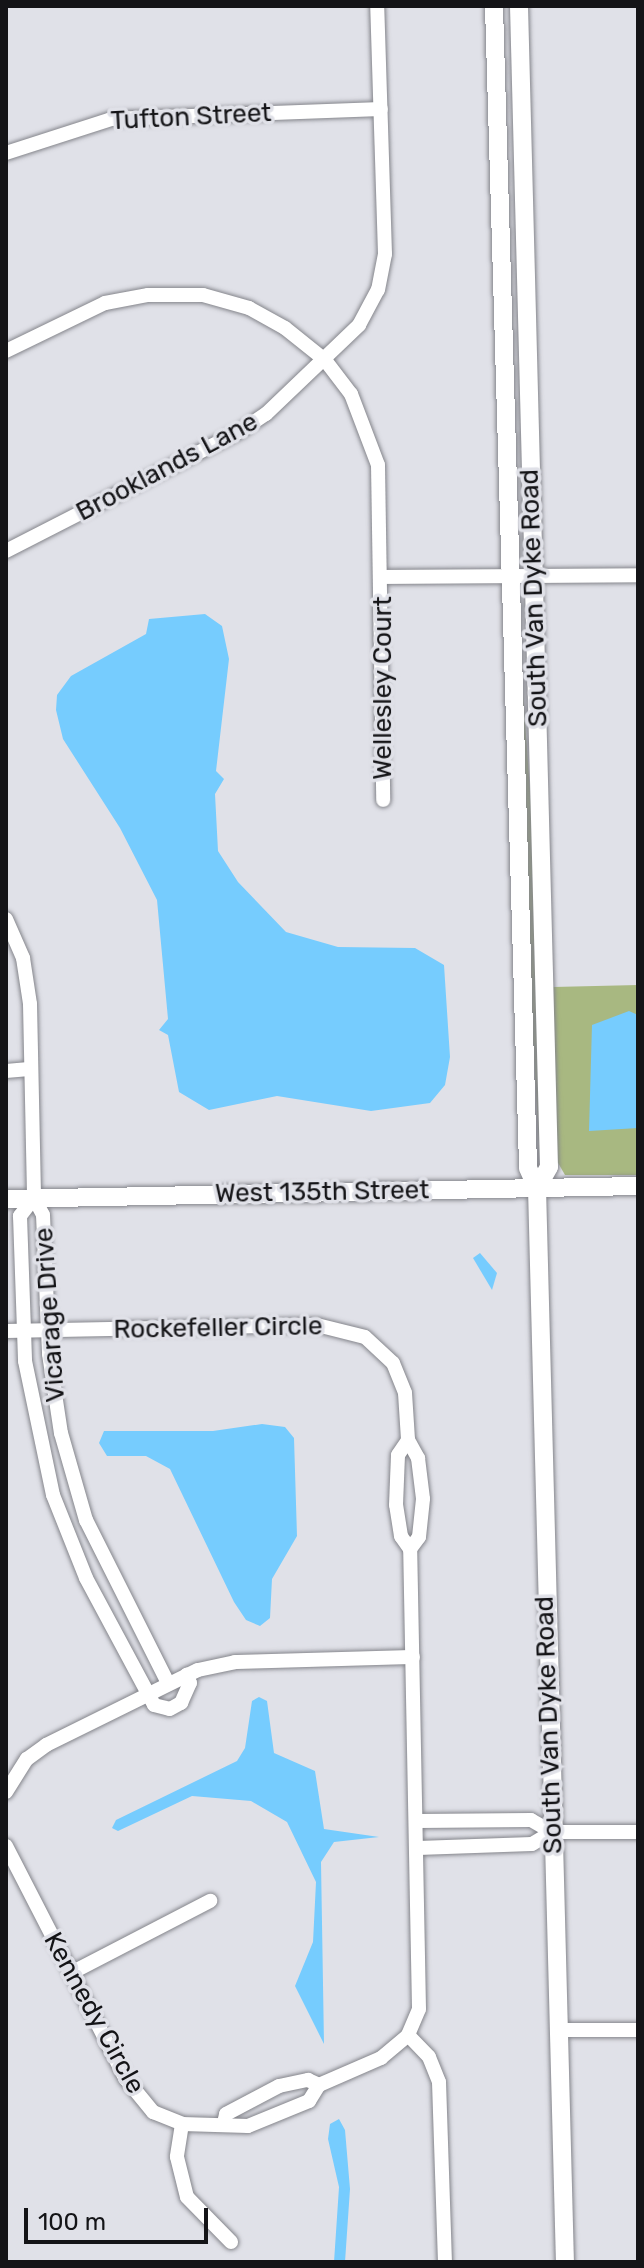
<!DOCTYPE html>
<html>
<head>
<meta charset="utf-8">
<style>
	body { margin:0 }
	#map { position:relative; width:644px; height:2268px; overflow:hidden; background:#e0e1e8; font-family:Rubik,sans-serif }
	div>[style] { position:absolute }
	.green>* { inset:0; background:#a8b881 }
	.water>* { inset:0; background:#76ccfe }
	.roads { filter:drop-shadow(0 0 2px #84858b) drop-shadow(0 0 2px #84858b) }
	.minor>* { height:14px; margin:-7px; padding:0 7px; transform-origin:7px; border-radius:7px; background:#fff }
	.tertiary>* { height:18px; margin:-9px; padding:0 9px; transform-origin:9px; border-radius:9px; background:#fff }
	span { translate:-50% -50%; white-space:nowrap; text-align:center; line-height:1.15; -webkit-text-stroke:7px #e0e1e8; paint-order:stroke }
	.street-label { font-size:26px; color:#141417 }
	.frame { position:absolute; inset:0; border:8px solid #141417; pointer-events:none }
	.scale { position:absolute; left:24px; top:2208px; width:184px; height:36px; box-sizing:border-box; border:4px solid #141417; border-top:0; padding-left:10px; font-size:24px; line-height:28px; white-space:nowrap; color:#141417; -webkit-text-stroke:6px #e0e1e8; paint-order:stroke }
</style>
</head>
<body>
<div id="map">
	<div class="green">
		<i style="clip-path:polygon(523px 695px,532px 818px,540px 1159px,527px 940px)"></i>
		<i style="clip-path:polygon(638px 985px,638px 1175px,565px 1175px,557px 1161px,553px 987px)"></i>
	</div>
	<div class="water">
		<i style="clip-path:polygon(205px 614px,222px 626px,229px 659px,216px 771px,224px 779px,215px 794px,218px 851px,238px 882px,286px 932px,338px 947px,415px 948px,444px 965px,450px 1057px,445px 1085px,430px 1103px,371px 1111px,277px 1096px,209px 1110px,179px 1092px,168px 1035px,159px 1030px,168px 1019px,157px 900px,120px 828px,63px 739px,56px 710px,57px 695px,71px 676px,146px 634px,149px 619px)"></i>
		<i style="clip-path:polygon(629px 1011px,638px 1015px,638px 1128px,589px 1131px,592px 1025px)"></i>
		<i style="clip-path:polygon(480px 1253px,497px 1273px,492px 1290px,473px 1258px)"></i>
		<i style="clip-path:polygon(262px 1424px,285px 1427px,294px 1438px,297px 1536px,272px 1579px,270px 1618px,260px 1626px,246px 1620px,234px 1602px,170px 1469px,146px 1456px,107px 1456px,99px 1443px,104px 1431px,213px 1431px)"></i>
		<i style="clip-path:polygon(259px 1697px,267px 1701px,274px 1753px,315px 1771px,324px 1829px,379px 1837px,334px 1842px,321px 1862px,324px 2044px,295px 1986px,313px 1942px,316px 1882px,287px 1822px,251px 1801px,192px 1796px,118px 1831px,112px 1828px,116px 1820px,237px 1761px,245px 1748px,252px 1701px)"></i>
		<i style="clip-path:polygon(339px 2119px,345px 2130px,350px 2189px,345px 2262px,334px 2262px,339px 2187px,328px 2139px,330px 2124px)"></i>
	</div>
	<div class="roads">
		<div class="minor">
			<i style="left:6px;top:153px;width:110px;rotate:-17.9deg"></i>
			<i style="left:111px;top:119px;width:270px;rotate:-2.1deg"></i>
			<i style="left:6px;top:351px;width:110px;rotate:-25.9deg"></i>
			<i style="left:105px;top:303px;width:44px;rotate:-10.5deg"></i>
			<i style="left:148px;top:295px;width:55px"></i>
			<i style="left:203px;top:295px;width:48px;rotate:15.8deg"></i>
			<i style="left:249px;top:308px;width:41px;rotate:29.1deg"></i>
			<i style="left:285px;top:328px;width:51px;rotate:38.7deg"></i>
			<i style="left:325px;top:360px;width:43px;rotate:52.6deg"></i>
			<i style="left:351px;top:394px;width:76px;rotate:69.2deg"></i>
			<i style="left:378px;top:465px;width:335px;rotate:89.1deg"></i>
			<i style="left:6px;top:551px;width:265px;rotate:-27.1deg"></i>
			<i style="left:242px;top:430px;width:29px;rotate:-34deg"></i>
			<i style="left:266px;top:414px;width:129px;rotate:-43.7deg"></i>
			<i style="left:359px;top:325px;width:40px;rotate:-62deg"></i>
			<i style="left:378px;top:290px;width:37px;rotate:-79deg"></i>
			<i style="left:385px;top:254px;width:248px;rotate:-91.8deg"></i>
			<i style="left:383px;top:577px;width:255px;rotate:-0.4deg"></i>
			<i style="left:6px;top:919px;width:43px;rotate:66.4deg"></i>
			<i style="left:23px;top:958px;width:47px;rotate:81.3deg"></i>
			<i style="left:30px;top:1004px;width:194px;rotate:88.8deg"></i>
			<i style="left:34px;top:1198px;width:19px;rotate:62deg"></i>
			<i style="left:43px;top:1215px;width:139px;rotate:87.5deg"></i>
			<i style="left:49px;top:1354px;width:80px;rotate:81.4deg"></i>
			<i style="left:61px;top:1433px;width:91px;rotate:74deg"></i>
			<i style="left:86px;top:1520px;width:182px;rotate:63.3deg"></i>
			<i style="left:6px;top:1071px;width:23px;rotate:-5deg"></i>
			<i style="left:34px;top:1198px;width:23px;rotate:128deg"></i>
			<i style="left:20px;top:1216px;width:145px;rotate:88deg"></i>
			<i style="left:25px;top:1361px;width:137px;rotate:78.2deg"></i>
			<i style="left:53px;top:1495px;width:89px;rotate:68.3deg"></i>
			<i style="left:86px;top:1578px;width:144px;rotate:61.8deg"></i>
			<i style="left:154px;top:1705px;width:16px;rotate:14deg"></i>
			<i style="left:170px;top:1709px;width:13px;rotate:-29deg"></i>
			<i style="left:181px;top:1703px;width:22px;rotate:-66deg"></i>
			<i style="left:190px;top:1683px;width:9px;rotate:-111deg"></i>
			<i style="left:6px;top:1331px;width:311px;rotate:-1.1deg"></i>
			<i style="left:317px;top:1325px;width:49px;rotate:14deg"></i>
			<i style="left:365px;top:1337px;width:38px;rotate:43deg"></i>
			<i style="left:393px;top:1363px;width:32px;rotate:68deg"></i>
			<i style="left:405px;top:1393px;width:47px;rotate:86.3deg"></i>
			<i style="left:408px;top:1440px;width:21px;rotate:61deg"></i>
			<i style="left:418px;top:1458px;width:41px;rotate:83deg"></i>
			<i style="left:423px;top:1499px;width:38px;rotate:96deg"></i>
			<i style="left:419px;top:1537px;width:15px;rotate:127deg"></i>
			<i style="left:6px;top:1792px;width:39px;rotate:-58deg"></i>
			<i style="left:27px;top:1759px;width:24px;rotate:-36deg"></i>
			<i style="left:46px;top:1745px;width:169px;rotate:-26.3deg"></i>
			<i style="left:198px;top:1670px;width:38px;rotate:-12deg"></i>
			<i style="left:235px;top:1662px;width:178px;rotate:-1.6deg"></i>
			<i style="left:418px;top:1821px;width:113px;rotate:-0.5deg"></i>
			<i style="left:531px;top:1820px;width:24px;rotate:30deg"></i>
			<i style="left:6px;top:1846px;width:262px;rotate:62.8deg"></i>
			<i style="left:126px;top:2079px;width:43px;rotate:50.7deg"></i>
			<i style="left:153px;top:2112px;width:31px;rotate:22deg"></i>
			<i style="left:182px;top:2124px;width:66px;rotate:1.7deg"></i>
			<i style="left:248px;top:2126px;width:66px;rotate:-22.3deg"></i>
			<i style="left:309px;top:2101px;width:19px;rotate:-58deg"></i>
			<i style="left:418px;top:1848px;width:114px;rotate:-2deg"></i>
			<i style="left:532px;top:1844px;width:23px;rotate:-31deg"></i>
			<i style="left:552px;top:1832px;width:86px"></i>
			<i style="left:71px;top:1973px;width:157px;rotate:-27.4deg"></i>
			<i style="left:558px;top:2030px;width:80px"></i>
			<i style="left:408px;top:2035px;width:30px;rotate:46deg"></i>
			<i style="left:429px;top:2057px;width:27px;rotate:68deg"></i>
			<i style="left:439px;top:2082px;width:180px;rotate:88.1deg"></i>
			<i style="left:224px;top:2123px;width:9px;rotate:-77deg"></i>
			<i style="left:226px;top:2114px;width:60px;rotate:-27.8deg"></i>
			<i style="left:279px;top:2086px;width:30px;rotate:-12deg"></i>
			<i style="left:308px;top:2080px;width:12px;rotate:24deg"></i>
			<i style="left:319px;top:2085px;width:68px;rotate:-23.5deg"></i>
			<i style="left:381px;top:2058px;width:35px;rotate:-40deg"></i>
			<i style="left:408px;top:2035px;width:28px;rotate:-67deg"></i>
			<i style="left:419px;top:2009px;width:460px;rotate:-91.1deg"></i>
			<i style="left:410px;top:1549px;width:16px;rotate:-125deg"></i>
			<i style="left:401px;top:1536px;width:31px;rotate:-99deg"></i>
			<i style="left:396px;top:1505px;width:50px;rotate:-87.7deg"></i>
			<i style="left:398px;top:1455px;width:18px;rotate:-56deg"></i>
			<i style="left:182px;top:2124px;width:33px;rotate:99deg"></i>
			<i style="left:177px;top:2157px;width:41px;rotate:76deg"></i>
			<i style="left:187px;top:2197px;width:63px;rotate:45.6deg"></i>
		</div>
		<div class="tertiary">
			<i style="left:494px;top:6px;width:1162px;rotate:88.32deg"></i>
			<i style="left:528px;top:1168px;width:22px;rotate:66deg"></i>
			<i style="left:537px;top:1188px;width:1074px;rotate:88.51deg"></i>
			<i style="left:519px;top:6px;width:1161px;rotate:88.52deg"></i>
			<i style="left:549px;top:1167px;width:24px;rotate:120deg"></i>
			<i style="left:6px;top:1199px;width:632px;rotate:-1.18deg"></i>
		</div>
	</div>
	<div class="street-label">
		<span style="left:191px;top:117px;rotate:-3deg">Tufton Street</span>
		<span style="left:167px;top:467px;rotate:-28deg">Brooklands Lane</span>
		<span style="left:534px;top:598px;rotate:-92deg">South Van Dyke Road</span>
		<span style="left:383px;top:688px;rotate:-90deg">Wellesley Court</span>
		<span style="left:322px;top:1192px;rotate:-1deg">West 135th Street</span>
		<span style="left:50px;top:1315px;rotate:-94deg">Vicarage Drive</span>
		<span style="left:218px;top:1328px;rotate:-1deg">Rockefeller Circle</span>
		<span style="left:549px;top:1725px;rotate:-92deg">South Van Dyke Road</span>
		<span style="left:94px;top:2013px;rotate:61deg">Kennedy Circle</span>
	</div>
	<div class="frame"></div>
	<div class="scale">100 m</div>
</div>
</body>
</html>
